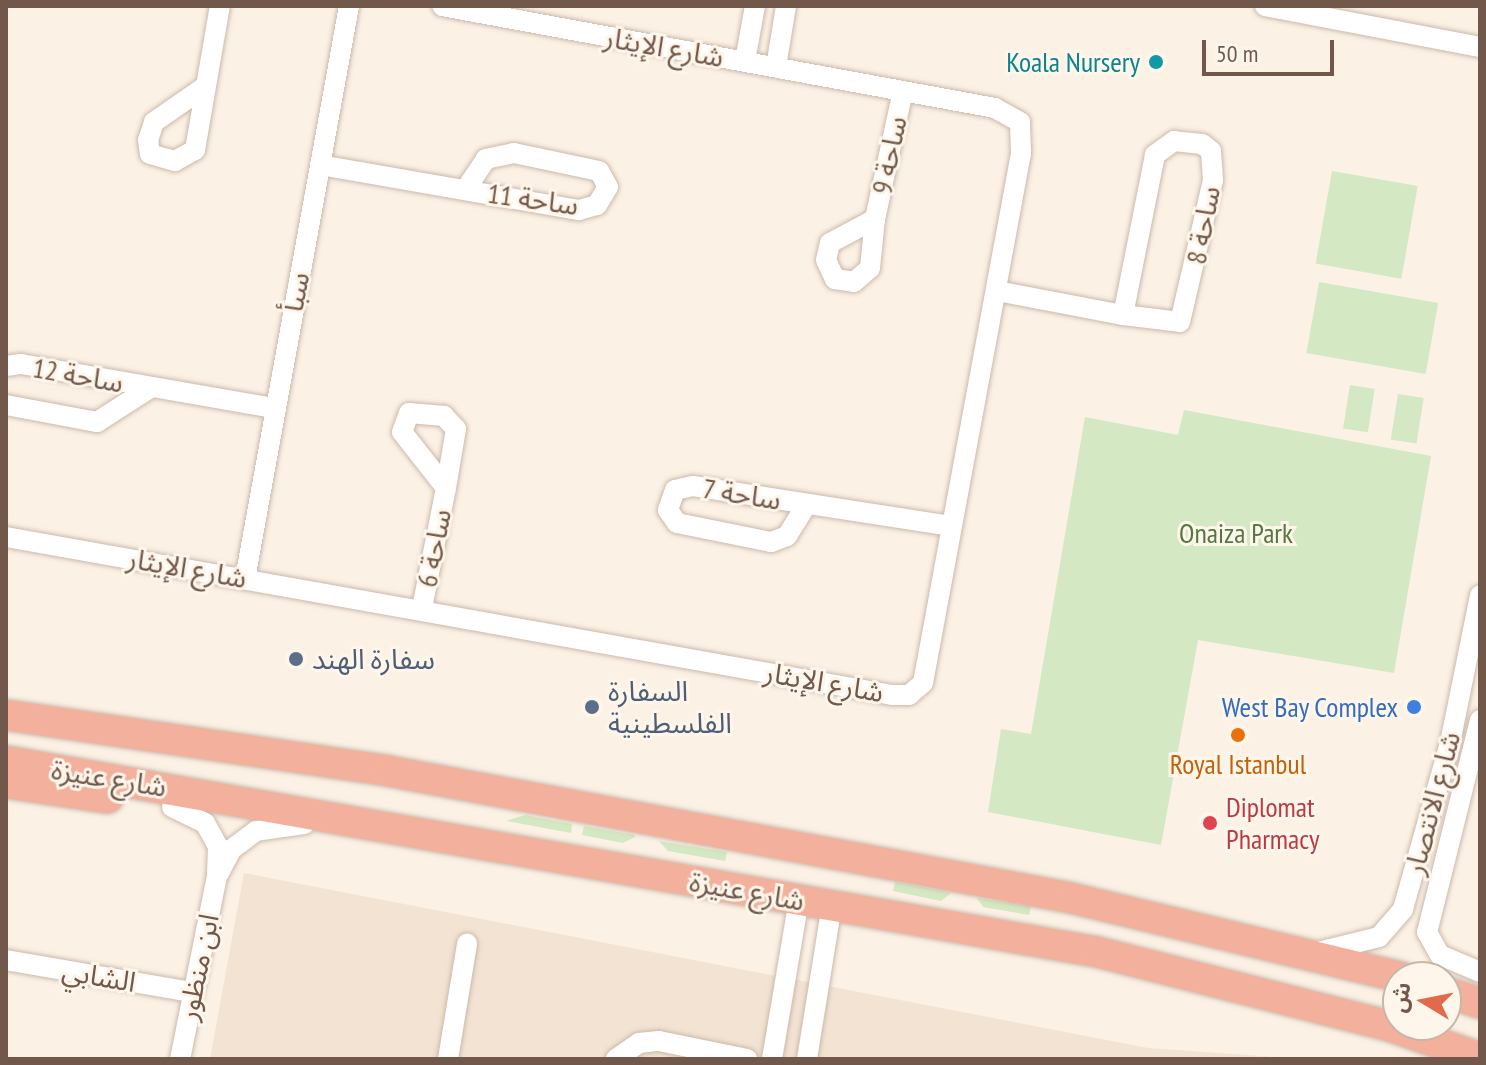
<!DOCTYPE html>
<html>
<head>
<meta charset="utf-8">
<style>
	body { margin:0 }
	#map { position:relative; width:1486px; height:1065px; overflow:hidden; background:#fbf1e4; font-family:"PT Sans Narrow","Noto Sans Arabic",sans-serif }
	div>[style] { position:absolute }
	.residential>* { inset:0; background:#f3e3d2 }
	.green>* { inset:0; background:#d3e8c3; transform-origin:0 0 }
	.roads { filter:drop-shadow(0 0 2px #ccb9ab) drop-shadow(0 0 2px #ccb9ab) }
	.minor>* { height:20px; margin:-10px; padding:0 10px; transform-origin:10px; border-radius:10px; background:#fff }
	.highway>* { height:30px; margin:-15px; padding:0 15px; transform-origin:15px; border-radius:15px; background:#f3b19d }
	.dots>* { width:22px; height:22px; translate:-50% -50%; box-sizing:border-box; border:4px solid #fef6ea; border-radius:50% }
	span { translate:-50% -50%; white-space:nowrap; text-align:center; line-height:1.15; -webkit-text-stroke:6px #fef6ea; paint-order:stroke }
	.street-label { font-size:28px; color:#72584a }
	.culture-label { font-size:28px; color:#0d838f }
	.right { translate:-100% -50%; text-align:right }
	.park-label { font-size:28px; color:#547842 }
	.service-label { font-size:28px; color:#4e5e75 }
	.left { translate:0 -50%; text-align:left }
	.shop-label { font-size:28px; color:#366cbe }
	.food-label { font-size:28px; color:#c56008 }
	.health-label { font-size:28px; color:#be3a42 }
	.frame { position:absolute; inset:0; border:8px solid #72584a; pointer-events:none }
	.north { position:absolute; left:1382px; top:961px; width:80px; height:80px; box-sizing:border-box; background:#fef6ea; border:2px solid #c6b7aa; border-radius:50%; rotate:280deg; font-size:22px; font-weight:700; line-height:32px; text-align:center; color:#72584a }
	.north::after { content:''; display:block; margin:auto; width:28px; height:36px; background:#e16a4d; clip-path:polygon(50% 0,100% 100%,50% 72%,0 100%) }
	.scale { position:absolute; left:1202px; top:40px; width:132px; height:36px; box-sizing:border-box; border:4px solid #72584a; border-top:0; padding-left:10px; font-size:24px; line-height:28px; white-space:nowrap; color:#72584a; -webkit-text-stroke:6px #fef6ea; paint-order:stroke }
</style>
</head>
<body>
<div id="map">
	<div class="residential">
		<i style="clip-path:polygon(244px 873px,1148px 1048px,1302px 1059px,210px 1059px)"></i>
	</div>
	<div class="green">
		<i style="left:1332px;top:171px;width:87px;height:94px;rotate:10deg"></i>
		<i style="left:1319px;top:282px;width:121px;height:72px;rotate:10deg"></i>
		<i style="left:1350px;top:385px;width:25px;height:44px;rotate:9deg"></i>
		<i style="left:1398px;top:394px;width:26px;height:46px;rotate:9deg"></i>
		<i style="clip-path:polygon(1184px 410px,1431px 456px,1394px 673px,1198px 640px,1161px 845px,988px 812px,1001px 729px,1031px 734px,1085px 417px,1178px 435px)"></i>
		<i style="clip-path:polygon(525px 815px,572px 824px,571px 833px,506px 821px)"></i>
		<i style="clip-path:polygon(584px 826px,635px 835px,635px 837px,623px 843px,582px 835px)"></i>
		<i style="clip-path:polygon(659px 841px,727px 852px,725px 861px,668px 851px)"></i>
		<i style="clip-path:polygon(895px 882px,939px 890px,951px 893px,941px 901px,893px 891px)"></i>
		<i style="clip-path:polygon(977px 898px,1031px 906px,1029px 915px,983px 907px)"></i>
	</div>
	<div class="roads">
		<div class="minor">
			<i style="left:1265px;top:6px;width:219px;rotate:10.8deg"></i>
			<i style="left:745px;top:61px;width:56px;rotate:-79.7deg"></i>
			<i style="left:776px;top:67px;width:62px;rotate:-80.7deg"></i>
			<i style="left:203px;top:88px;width:60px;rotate:145.2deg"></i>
			<i style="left:154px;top:122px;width:19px;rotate:108deg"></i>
			<i style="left:148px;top:140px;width:14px;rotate:82deg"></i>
			<i style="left:150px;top:154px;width:26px;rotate:16deg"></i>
			<i style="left:175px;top:161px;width:23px;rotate:-29deg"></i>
			<i style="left:195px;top:150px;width:146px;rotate:-80.2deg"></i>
			<i style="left:320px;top:165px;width:263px;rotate:9.9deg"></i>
			<i style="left:579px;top:210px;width:19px;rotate:-16deg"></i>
			<i style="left:597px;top:205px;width:21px;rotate:-59deg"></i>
			<i style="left:608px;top:187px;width:18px;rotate:-119deg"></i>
			<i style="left:599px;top:171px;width:87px;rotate:-168deg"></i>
			<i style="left:514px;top:153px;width:29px;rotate:168deg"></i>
			<i style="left:486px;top:159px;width:36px;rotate:124deg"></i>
			<i style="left:875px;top:219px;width:51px;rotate:151.9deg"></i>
			<i style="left:830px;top:243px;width:17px;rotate:103deg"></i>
			<i style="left:826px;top:260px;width:21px;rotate:65deg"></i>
			<i style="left:835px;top:279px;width:19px;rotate:9deg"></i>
			<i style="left:854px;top:282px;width:21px;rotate:-41deg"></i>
			<i style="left:870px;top:268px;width:49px;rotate:-84.2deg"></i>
			<i style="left:875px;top:219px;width:131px;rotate:-77.7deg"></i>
			<i style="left:997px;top:291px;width:128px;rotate:10.8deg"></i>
			<i style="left:1123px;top:315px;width:57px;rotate:7deg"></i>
			<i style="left:1180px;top:322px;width:146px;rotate:-76.9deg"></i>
			<i style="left:1213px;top:180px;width:29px;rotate:-94deg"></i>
			<i style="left:1211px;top:151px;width:11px;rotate:-142deg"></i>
			<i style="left:1202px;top:144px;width:28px;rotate:-174deg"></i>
			<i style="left:1174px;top:141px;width:24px;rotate:144deg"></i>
			<i style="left:1155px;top:155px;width:163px;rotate:101.3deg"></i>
			<i style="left:6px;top:366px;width:15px;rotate:-8deg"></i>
			<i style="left:21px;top:364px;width:257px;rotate:9.9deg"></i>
			<i style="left:6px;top:405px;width:93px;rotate:10.6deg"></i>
			<i style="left:97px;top:422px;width:63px;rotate:-32.7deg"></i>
			<i style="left:807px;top:504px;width:38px;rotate:122deg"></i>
			<i style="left:787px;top:536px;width:17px;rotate:159deg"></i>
			<i style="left:771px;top:542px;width:96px;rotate:-168.6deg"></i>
			<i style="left:677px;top:523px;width:16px;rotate:-125deg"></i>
			<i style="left:668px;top:510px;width:21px;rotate:-71deg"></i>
			<i style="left:675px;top:490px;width:18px;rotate:-13deg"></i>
			<i style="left:693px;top:486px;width:262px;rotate:8.8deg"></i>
			<i style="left:6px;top:537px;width:900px;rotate:10.11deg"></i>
			<i style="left:892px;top:695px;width:17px"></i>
			<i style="left:909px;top:695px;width:18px;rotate:-41deg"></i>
			<i style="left:923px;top:683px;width:539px;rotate:-79.52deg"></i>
			<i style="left:1021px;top:153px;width:31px;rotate:-92deg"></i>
			<i style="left:1020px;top:122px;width:29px;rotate:-151deg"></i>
			<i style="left:995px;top:108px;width:562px;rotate:-169.55deg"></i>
			<i style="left:245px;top:579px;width:582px;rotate:-79.71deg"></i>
			<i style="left:422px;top:608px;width:122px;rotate:-78.7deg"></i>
			<i style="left:446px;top:488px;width:60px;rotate:-80.4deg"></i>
			<i style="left:456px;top:429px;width:18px;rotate:-133deg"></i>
			<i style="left:444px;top:416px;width:35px;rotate:-175deg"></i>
			<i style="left:409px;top:413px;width:20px;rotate:110deg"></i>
			<i style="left:402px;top:432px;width:71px;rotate:51.8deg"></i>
			<i style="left:1480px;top:720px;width:219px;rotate:104deg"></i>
			<i style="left:1427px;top:932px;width:26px;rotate:61deg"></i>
			<i style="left:1440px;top:955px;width:43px;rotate:23deg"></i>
			<i style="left:172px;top:807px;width:37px;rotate:26deg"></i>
			<i style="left:205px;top:823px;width:26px;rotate:61deg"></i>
			<i style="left:218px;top:846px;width:30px;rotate:92deg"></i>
			<i style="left:217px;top:876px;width:187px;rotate:101.4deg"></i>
			<i style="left:219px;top:873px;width:27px;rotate:-62deg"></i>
			<i style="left:232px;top:849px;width:30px;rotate:-37deg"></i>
			<i style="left:256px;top:831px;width:49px;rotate:-8.1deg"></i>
			<i style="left:1314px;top:953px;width:67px;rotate:-13.8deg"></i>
			<i style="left:1379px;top:937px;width:37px;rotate:-49deg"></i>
			<i style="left:1403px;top:909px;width:173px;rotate:-74.2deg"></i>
			<i style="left:1450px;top:743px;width:151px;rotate:-78.5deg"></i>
			<i style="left:6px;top:960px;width:189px;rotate:9.8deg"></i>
			<i style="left:448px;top:1059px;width:117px;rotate:-80.6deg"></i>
			<i style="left:616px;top:1059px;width:28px;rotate:-35deg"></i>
			<i style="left:639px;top:1043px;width:20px;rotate:-6deg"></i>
			<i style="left:659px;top:1041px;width:90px;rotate:11.6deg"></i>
			<i style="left:772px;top:1059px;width:161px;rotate:-80.4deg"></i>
			<i style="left:807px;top:1059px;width:156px;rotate:-80.8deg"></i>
		</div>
		<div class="highway">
			<i style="left:6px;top:715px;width:386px;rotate:8.3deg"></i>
			<i style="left:388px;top:771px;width:695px;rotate:10.53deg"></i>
			<i style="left:1071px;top:898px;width:339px;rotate:13.5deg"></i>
			<i style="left:6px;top:761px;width:1108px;rotate:9.93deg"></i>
			<i style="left:1097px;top:952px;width:302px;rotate:14.2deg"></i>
			<i style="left:1390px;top:1026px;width:96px;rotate:19.6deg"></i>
			<i style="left:6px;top:783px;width:103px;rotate:8.4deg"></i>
			<i style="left:1446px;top:992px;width:36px;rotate:18deg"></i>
		</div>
	</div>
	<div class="dots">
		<i style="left:1156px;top:62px;background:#0f9aa8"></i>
		<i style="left:296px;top:659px;background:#5c6f8a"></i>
		<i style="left:592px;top:707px;background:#5c6f8a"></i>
		<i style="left:1414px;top:707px;background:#3f7fe0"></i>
		<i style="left:1238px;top:735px;background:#e8710a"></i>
		<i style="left:1210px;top:823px;background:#e0444e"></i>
	</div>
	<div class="street-label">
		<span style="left:664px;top:47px;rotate:10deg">شارع الإيثار</span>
		<span style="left:889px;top:155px;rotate:-78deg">ساحة 9</span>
		<span style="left:533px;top:199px;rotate:8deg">ساحة 11</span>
		<span style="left:1203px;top:225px;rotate:-79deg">ساحة 8</span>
		<span style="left:296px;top:292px;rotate:-79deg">سبأ</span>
		<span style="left:78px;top:375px;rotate:10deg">ساحة 12</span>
		<span style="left:742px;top:494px;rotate:9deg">ساحة 7</span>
		<span style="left:434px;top:548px;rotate:-79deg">ساحة 6</span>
		<span style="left:187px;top:568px;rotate:10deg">شارع الإيثار</span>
		<span style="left:824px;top:682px;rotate:10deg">شارع الإيثار</span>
		<span style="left:109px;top:778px;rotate:9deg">شارع عنيزة</span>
		<span style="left:1432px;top:803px;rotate:-75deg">شارع الانتصار</span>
		<span style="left:747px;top:891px;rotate:10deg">شارع عنيزة</span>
		<span style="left:198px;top:967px;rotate:-78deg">ابن منظور</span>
		<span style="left:99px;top:976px;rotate:10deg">الشابي</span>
	</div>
	<div class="culture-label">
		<span class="right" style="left:1140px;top:62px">Koala Nursery</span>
	</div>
	<div class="park-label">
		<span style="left:1236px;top:533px">Onaiza Park</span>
	</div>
	<div class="service-label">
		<span class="left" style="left:312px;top:659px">سفارة الهند</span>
		<span class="left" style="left:608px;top:707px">السفارة<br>الفلسطينية</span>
	</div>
	<div class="shop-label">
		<span class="right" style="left:1398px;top:707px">West Bay Complex</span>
	</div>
	<div class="food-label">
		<span style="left:1238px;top:764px">Royal Istanbul</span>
	</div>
	<div class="health-label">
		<span class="left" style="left:1226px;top:823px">Diplomat<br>Pharmacy</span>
	</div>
	<div class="frame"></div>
	<div class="north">ش</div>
	<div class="scale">50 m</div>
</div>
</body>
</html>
